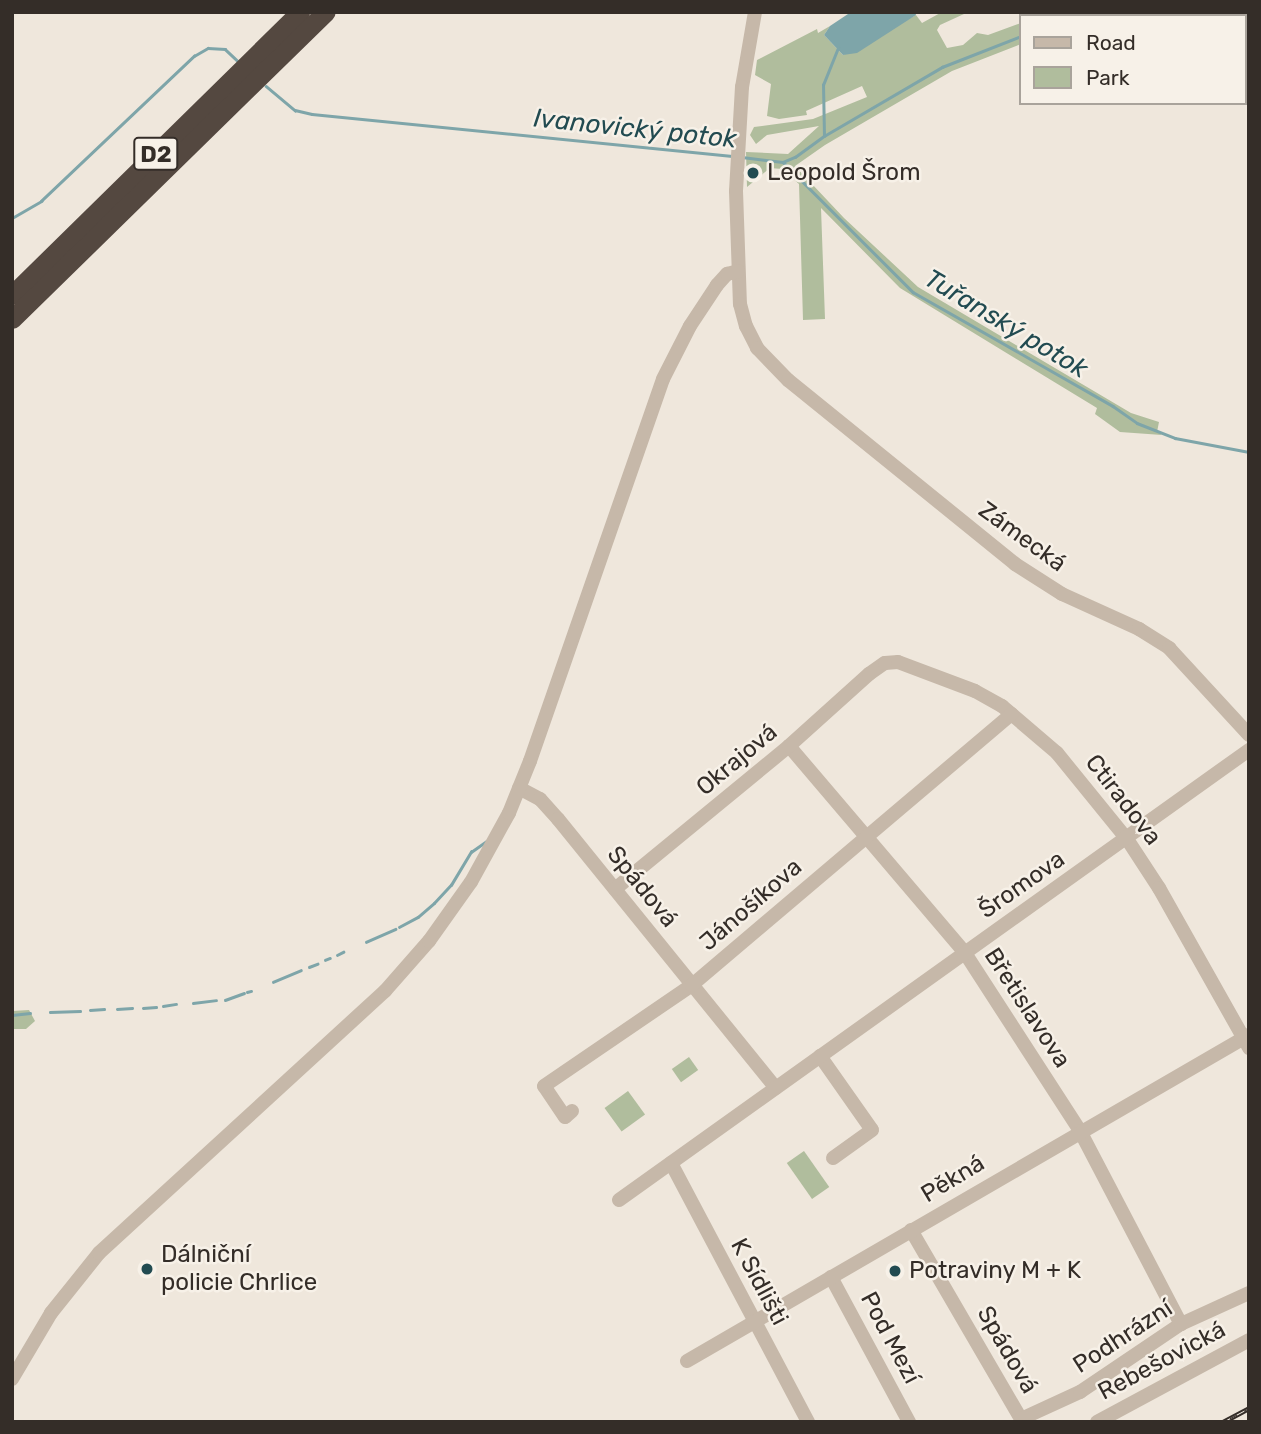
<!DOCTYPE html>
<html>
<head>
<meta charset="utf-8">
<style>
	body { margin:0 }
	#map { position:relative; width:1261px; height:1434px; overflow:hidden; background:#efe7dc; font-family:Rubik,sans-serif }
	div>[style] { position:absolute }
	.green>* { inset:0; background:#b0bd9d; transform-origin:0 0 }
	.water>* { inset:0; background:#7ea5a9 }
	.stream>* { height:2.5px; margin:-1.25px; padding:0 1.25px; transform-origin:1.25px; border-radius:1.25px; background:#7ea5a9 }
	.minor>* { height:14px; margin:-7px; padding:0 7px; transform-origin:7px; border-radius:7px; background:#c6b8a9 }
	.highway>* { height:19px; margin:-9.5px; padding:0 9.5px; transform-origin:9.5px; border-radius:9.5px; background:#544840 }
	.rail>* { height:5px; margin-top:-2.5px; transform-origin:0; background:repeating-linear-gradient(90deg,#f7f1e8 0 8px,#342d28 0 16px); box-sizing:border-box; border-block:2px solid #342d28 }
	.dots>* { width:19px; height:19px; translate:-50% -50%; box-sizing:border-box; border:4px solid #f7f1e8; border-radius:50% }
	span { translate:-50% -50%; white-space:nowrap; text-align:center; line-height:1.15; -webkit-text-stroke:5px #f7f1e8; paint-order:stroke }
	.shield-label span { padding:2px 5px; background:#f7f1e8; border:2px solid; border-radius:5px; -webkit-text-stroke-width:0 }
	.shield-label { font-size:23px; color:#342d28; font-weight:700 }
	.poi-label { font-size:24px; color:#342d28 }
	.left { translate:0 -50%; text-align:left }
	.street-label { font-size:24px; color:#342d28 }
	.water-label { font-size:26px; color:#224b51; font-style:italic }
	.frame { position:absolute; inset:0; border:14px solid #342d28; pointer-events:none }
	.legend { position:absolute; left:1019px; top:14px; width:228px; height:91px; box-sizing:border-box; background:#f7f1e8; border:2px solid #a9a39b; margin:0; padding:9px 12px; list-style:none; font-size:21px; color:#342d28 }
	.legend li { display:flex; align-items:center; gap:14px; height:35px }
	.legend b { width:35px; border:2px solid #a9a39b }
</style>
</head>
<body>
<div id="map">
	<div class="green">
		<i style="clip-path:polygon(942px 12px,990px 12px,964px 14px,940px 25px,937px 30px,947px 48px,963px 45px,977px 33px,988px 35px,1021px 23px,1021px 44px,952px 71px,825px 145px,795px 166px,844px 218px,918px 287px,1131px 413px,1159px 422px,1157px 432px,1162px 435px,1120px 432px,1095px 414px,1097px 408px,900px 288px,821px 208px,825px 319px,803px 320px,799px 184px,782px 169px,770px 168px,747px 187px,746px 152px,788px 154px,819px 126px,767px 135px,756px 144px,750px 135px,754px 127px,813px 119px,867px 97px,862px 86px,806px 111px,807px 115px,779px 119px,767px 116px,771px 84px,755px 75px,757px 60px,817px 29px,818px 33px,830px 26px,824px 35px,843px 55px,916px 15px,922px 23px)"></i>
		<i style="clip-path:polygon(29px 1010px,35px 1021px,26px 1029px,12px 1029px,12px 1011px)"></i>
		<i style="left:689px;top:1057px;width:16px;height:21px;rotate:55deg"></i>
		<i style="left:628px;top:1091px;width:29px;height:29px;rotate:54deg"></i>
		<i style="left:804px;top:1151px;width:44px;height:21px;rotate:55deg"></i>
	</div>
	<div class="water">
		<i style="clip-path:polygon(851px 12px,915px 12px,916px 15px,857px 53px,843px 55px,824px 35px,830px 26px)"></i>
	</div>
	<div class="stream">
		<i style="left:1075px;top:16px;width:10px;rotate:-24deg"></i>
		<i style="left:266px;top:86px;width:38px;rotate:40deg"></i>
		<i style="left:295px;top:110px;width:17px;rotate:13deg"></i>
		<i style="left:312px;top:114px;width:422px;rotate:5.7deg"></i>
		<i style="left:824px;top:136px;width:51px;rotate:-91.1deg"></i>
		<i style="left:823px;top:85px;width:40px;rotate:-68deg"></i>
		<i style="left:742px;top:157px;width:41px;rotate:7deg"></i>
		<i style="left:783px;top:162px;width:13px;rotate:-23deg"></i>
		<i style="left:795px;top:157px;width:36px;rotate:-36deg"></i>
		<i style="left:824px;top:136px;width:137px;rotate:-30.3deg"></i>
		<i style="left:942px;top:67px;width:85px;rotate:-21.4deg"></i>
		<i style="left:783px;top:162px;width:184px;rotate:45deg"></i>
		<i style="left:913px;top:292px;width:230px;rotate:29.7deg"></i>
		<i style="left:1113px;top:406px;width:29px;rotate:35deg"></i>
		<i style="left:1137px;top:423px;width:41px;rotate:21.5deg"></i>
		<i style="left:1175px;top:438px;width:75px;rotate:10.7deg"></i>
		<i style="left:12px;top:218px;width:34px;rotate:-30deg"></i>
		<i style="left:41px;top:201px;width:211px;rotate:-43.5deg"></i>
		<i style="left:194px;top:56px;width:16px;rotate:-30deg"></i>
		<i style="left:208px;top:48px;width:17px;rotate:3deg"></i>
		<i style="left:225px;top:49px;width:18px;rotate:43deg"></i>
		<i style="left:399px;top:927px;width:21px;rotate:-28deg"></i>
		<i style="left:418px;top:917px;width:21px;rotate:-41deg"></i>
		<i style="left:434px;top:903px;width:25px;rotate:-47deg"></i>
		<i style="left:451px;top:885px;width:39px;rotate:-59deg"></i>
		<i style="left:471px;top:852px;width:19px;rotate:-35deg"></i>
		<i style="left:366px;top:942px;width:32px;rotate:-24deg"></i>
		<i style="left:337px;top:955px;width:7px;rotate:-27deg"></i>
		<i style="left:325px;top:960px;width:5px;rotate:-22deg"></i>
		<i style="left:309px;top:967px;width:9px;rotate:-21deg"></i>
		<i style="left:273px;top:982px;width:30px;rotate:-23deg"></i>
		<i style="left:247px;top:992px;width:4px;rotate:-14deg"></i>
		<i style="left:225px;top:1000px;width:20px;rotate:-20deg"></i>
		<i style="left:193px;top:1003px;width:23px;rotate:-7deg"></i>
		<i style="left:163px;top:1006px;width:13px;rotate:-9deg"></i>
		<i style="left:143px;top:1008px;width:13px;rotate:-4deg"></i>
		<i style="left:117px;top:1009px;width:15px;rotate:-4deg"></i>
		<i style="left:90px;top:1010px;width:14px;rotate:-4deg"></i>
		<i style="left:50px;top:1012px;width:30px;rotate:-2deg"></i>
		<i style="left:12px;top:1015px;width:18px;rotate:-6deg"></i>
	</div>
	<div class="minor">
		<i style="left:755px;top:12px;width:76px;rotate:99.8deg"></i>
		<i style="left:742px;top:87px;width:104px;rotate:93.3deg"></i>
		<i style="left:736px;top:191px;width:113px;rotate:88deg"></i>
		<i style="left:740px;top:304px;width:23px;rotate:75deg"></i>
		<i style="left:746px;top:326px;width:25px;rotate:63deg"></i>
		<i style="left:757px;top:348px;width:45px;rotate:45.9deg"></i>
		<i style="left:788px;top:380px;width:292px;rotate:39deg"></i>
		<i style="left:1015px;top:564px;width:56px;rotate:32.6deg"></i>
		<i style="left:1062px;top:594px;width:85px;rotate:24.4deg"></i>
		<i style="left:1139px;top:629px;width:36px;rotate:32deg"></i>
		<i style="left:1169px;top:648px;width:118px;rotate:47.4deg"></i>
		<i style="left:789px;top:746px;width:272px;rotate:49.6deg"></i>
		<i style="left:965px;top:953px;width:212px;rotate:57.1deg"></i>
		<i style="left:1080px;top:1131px;width:218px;rotate:62.4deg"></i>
		<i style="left:519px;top:788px;width:24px;rotate:28deg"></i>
		<i style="left:540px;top:799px;width:27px;rotate:48deg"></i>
		<i style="left:558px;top:819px;width:346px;rotate:51deg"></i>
		<i style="left:615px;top:889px;width:225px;rotate:-39.4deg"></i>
		<i style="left:789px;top:746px;width:108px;rotate:-42deg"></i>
		<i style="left:869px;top:674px;width:19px;rotate:-35deg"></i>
		<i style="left:885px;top:663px;width:13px;rotate:-4deg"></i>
		<i style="left:898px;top:662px;width:82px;rotate:20.6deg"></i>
		<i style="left:975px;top:691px;width:31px;rotate:29deg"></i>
		<i style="left:1002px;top:706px;width:72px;rotate:40.5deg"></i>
		<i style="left:1057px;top:753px;width:111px;rotate:50.9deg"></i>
		<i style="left:1127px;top:839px;width:59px;rotate:56.9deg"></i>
		<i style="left:1159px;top:888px;width:184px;rotate:60.6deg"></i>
		<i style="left:820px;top:1056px;width:90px;rotate:54.9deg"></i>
		<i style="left:872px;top:1130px;width:48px;rotate:144.3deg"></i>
		<i style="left:572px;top:1111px;width:9px;rotate:139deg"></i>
		<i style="left:565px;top:1117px;width:37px;rotate:-124deg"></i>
		<i style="left:544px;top:1086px;width:179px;rotate:-34.3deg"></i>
		<i style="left:692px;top:985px;width:419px;rotate:-40.3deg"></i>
		<i style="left:671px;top:1163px;width:293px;rotate:62.1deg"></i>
		<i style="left:619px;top:1200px;width:774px;rotate:-35.54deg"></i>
		<i style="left:911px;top:1230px;width:219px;rotate:59.8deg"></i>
		<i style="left:1021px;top:1419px;width:65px;rotate:-24.6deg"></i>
		<i style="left:1080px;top:1392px;width:122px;rotate:-34deg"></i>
		<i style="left:1181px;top:1324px;width:75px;rotate:-24.5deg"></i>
		<i style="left:831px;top:1277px;width:165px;rotate:61.7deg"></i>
		<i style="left:687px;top:1361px;width:650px;rotate:-30.12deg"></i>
		<i style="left:12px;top:1379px;width:77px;rotate:-59.4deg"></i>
		<i style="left:51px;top:1313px;width:77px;rotate:-51.3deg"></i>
		<i style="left:99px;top:1253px;width:388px;rotate:-42.5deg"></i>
		<i style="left:385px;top:991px;width:67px;rotate:-48.7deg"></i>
		<i style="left:429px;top:941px;width:72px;rotate:-54.6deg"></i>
		<i style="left:471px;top:882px;width:79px;rotate:-61.2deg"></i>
		<i style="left:509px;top:813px;width:56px;rotate:-68deg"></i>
		<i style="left:530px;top:761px;width:404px;rotate:-70.8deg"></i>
		<i style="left:663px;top:379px;width:59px;rotate:-63deg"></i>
		<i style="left:690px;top:326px;width:49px;rotate:-56.6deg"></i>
		<i style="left:717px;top:285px;width:15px;rotate:-48deg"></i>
		<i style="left:727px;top:274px;width:11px;rotate:-15deg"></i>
		<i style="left:1097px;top:1422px;width:173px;rotate:-28.3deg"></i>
	</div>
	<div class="highway">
		<i style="left:12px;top:295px;width:404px;rotate:-44.5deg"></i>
		<i style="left:12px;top:319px;width:439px;rotate:-44.4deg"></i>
	</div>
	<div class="rail">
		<i style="left:1223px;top:1422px;width:30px;rotate:-28deg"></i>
	</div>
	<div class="dots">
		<i style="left:753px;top:173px;background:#224b51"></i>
		<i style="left:147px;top:1269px;background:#224b51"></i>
		<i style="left:895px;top:1271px;background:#224b51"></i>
	</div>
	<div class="shield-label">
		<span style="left:156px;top:154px">D2</span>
	</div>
	<div class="poi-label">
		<span class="left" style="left:767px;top:173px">Leopold Šrom</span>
		<span class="left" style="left:161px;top:1269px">Dálniční<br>policie Chrlice</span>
		<span class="left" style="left:909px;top:1271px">Potraviny M + K</span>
	</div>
	<div class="street-label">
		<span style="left:1022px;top:537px;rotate:36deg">Zámecká</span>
		<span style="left:737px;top:760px;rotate:-40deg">Okrajová</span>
		<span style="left:1123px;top:800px;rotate:52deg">Ctiradova</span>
		<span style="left:1022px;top:885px;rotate:-35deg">Šromova</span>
		<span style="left:642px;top:887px;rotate:51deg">Spádová</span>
		<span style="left:751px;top:905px;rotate:-41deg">Jánošíkova</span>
		<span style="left:1027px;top:1008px;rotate:57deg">Břetislavova</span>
		<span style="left:953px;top:1179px;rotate:-31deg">Pěkná</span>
		<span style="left:759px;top:1282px;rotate:62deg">K Sídlišti</span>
		<span style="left:1123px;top:1337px;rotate:-33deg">Podhrázní</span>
		<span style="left:890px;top:1338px;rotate:62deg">Pod Mezí</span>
		<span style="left:1007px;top:1350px;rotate:60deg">Spádová</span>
		<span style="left:1162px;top:1361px;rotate:-28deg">Rebešovická</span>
	</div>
	<div class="water-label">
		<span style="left:635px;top:129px;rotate:6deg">Ivanovický potok</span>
		<span style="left:1006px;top:324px;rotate:31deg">Tuřanský potok</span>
	</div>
	<div class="frame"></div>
	<ul class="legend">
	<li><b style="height:9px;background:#c6b8a9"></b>Road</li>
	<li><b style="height:19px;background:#b0bd9d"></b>Park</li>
	</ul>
</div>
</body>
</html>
